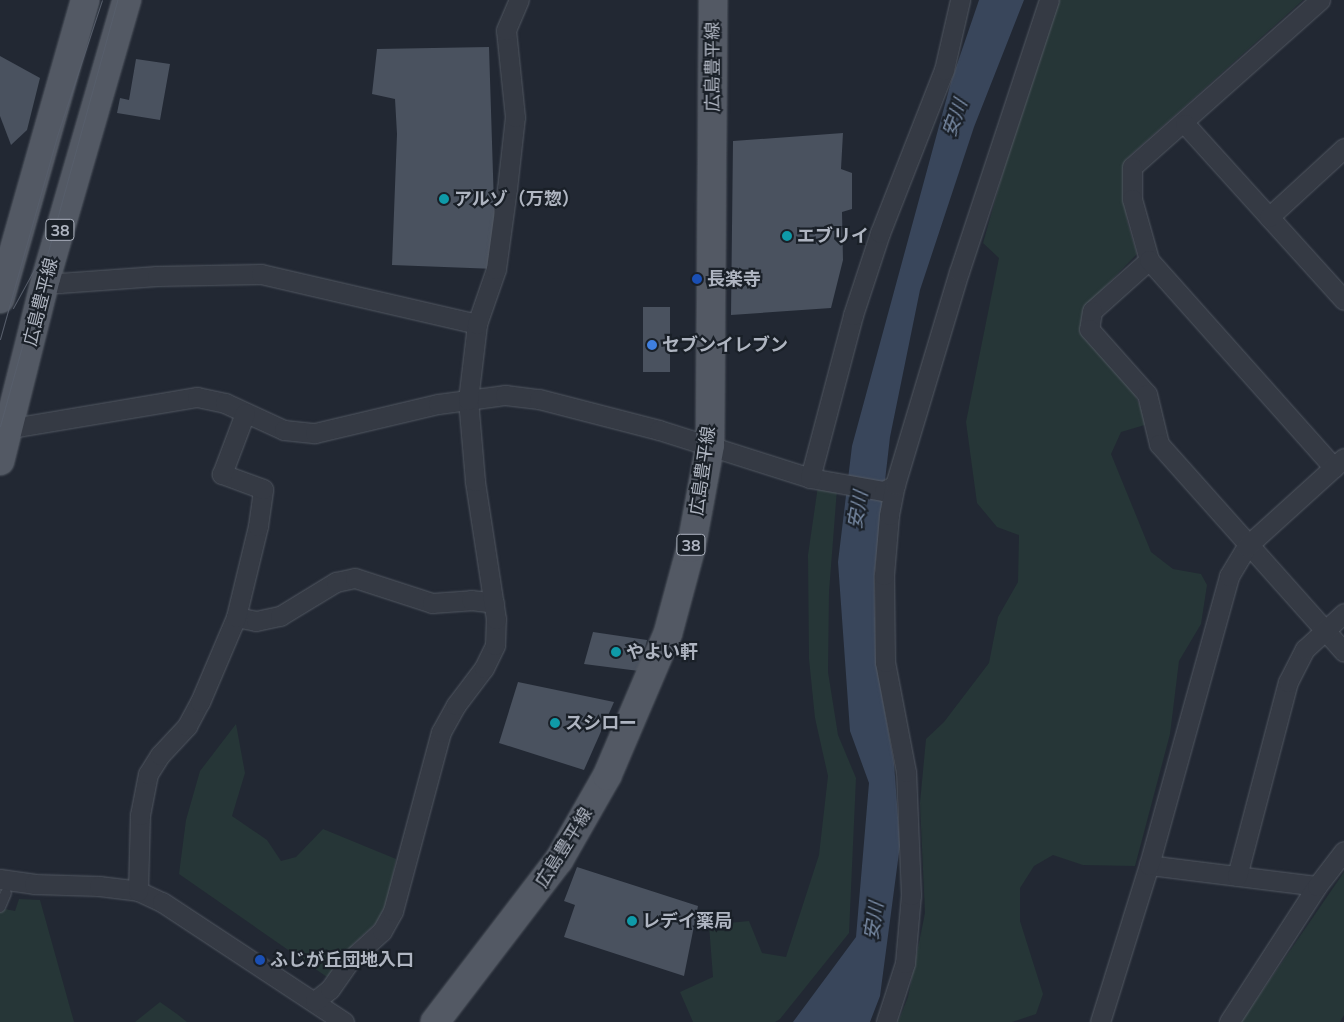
<!DOCTYPE html>
<html>
<head>
<meta charset="utf-8">
<style>
	body { margin:0 }
	#map { position:relative; width:1344px; height:1022px; overflow:hidden; background:#222833; font-family:Mulish,"Noto Sans JP",sans-serif }
	div>[style] { position:absolute }
	.green>* { inset:0; background:#263637 }
	.water>* { inset:0; background:#39465b }
	.building>* { inset:0; background:#4a525f; transform-origin:0 0 }
	.roads { filter:drop-shadow(0 0 1px #525862) drop-shadow(0 0 1px #525862) }
	.lane>* { height:10px; margin:-5px; padding:0 5px; transform-origin:5px; border-radius:5px; background:#353a44 }
	.street>* { height:19px; margin:-9.5px; padding:0 9.5px; transform-origin:9.5px; border-radius:9.5px; background:#353a44 }
	.primary>* { height:28px; margin:-14px; padding:0 14px; transform-origin:14px; border-radius:14px; background:#535964 }
	.tram>* { height:1px; margin:-0.5px; padding:0 0.5px; transform-origin:0.5px; border-radius:0.5px; background:#575e6b }
	.dots>* { width:14px; height:14px; translate:-50% -50%; box-sizing:border-box; border:2px solid #1a2028; border-radius:50% }
	span { translate:-50% -50%; white-space:nowrap; text-align:center; line-height:1.15; -webkit-text-stroke:4.5px #1a2028; paint-order:stroke }
	.shield-label span { padding:1px 4px; background:#1a2028; border:1px solid; border-radius:4px; -webkit-text-stroke-width:0 }
	.shield-label { font-size:16px; color:#afb5c1; font-weight:700 }
	.street-label { font-size:18px; color:#afb5c1 }
	.poi-label { font-size:18px; color:#afb5c1; font-weight:700 }
	.left { translate:0 -50%; text-align:left }
	.water-label { font-size:19px; color:#7a8ca6; font-style:italic }
</style>
</head>
<body>
<div id="map">
	<div class="green">
		<i style="clip-path:polygon(1059px 0,1303px 0,1126px 159px,1123px 184px,1127px 221px,1137px 254px,1087px 305px,1081px 334px,1130px 384px,1148px 424px,1121px 432px,1111px 454px,1151px 552px,1173px 569px,1201px 574px,1207px 585px,1201px 624px,1179px 661px,1170px 734px,1135px 866px,1083px 865px,1053px 855px,1034px 866px,1020px 888px,1020px 921px,1043px 994px,1036px 1014px,1012px 1022px,898px 1022px,908px 997px,925px 913px,920px 803px,926px 739px,944px 722px,989px 663px,998px 617px,1018px 582px,1019px 535px,997px 527px,977px 503px,966px 422px,999px 258px,983px 243px,1013px 137px)"></i>
		<i style="clip-path:polygon(818px 486px,837px 489px,829px 592px,828px 672px,838px 735px,856px 778px,849px 933px,780px 1019px,775px 1022px,693px 1022px,680px 992px,713px 977px,709px 925px,749px 921px,762px 953px,786px 957px,819px 855px,828px 776px,815px 718px,809px 659px,808px 555px)"></i>
		<i style="clip-path:polygon(236px 724px,245px 773px,232px 816px,267px 840px,281px 861px,296px 857px,323px 829px,396px 859px,388px 901px,376px 923px,354px 943px,327px 977px,179px 874px,186px 820px,200px 771px)"></i>
		<i style="clip-path:polygon(1344px 872px,1344px 1015px,1340px 1022px,1241px 1022px)"></i>
		<i style="clip-path:polygon(19px 899px,40px 900px,74px 1022px,0 1022px,0 908px,15px 911px)"></i>
		<i style="clip-path:polygon(160px 1002px,177px 1014px,187px 1022px,135px 1022px)"></i>
	</div>
	<div class="water">
		<i style="clip-path:polygon(979px 0,1024px 0,974px 127px,920px 290px,890px 437px,874px 577px,876px 662px,894px 763px,900px 845px,880px 996px,870px 1022px,793px 1022px,856px 937px,869px 783px,850px 731px,838px 562px,852px 446px,951px 82px)"></i>
	</div>
	<div class="building">
		<i style="clip-path:polygon(489px 47px,496px 269px,392px 265px,397px 134px,395px 99px,372px 94px,377px 49px)"></i>
		<i style="clip-path:polygon(0 56px,40px 78px,27px 130px,11px 145px,0 116px)"></i>
		<i style="clip-path:polygon(136px 59px,170px 64px,160px 120px,117px 113px,120px 98px,129px 100px)"></i>
		<i style="clip-path:polygon(843px 133px,841px 169px,852px 173px,852px 209px,842px 212px,843px 260px,831px 308px,731px 315px,733px 141px)"></i>
		<i style="left:643px;top:307px;width:27px;height:65px"></i>
		<i style="clip-path:polygon(593px 632px,647px 640px,639px 671px,584px 664px)"></i>
		<i style="clip-path:polygon(518px 682px,614px 702px,584px 770px,499px 743px)"></i>
		<i style="clip-path:polygon(577px 867px,698px 906px,684px 976px,564px 937px,575px 905px,564px 901px)"></i>
	</div>
	<div class="roads">
		<div class="lane">
			<i style="left:0;top:907px;width:15px;rotate:-67deg"></i>
		</div>
		<div class="street">
			<i style="left:1320px;top:0;width:251px;rotate:138.4deg"></i>
			<i style="left:1132px;top:167px;width:32px;rotate:90deg"></i>
			<i style="left:1132px;top:199px;width:63px;rotate:74.4deg"></i>
			<i style="left:1149px;top:260px;width:76px;rotate:138.2deg"></i>
			<i style="left:1092px;top:311px;width:18px;rotate:99deg"></i>
			<i style="left:1089px;top:329px;width:87px;rotate:48.3deg"></i>
			<i style="left:1147px;top:394px;width:51px;rotate:76.5deg"></i>
			<i style="left:1159px;top:444px;width:278px;rotate:48.3deg"></i>
			<i style="left:1185px;top:124px;width:237px;rotate:47.9deg"></i>
			<i style="left:1269px;top:217px;width:102px;rotate:-42.6deg"></i>
			<i style="left:1149px;top:260px;width:278px;rotate:48.3deg"></i>
			<i style="left:46px;top:278px;width:14px;rotate:21deg"></i>
			<i style="left:59px;top:283px;width:98px;rotate:-4.1deg"></i>
			<i style="left:157px;top:276px;width:104px;rotate:-1.1deg"></i>
			<i style="left:261px;top:274px;width:222px;rotate:13deg"></i>
			<i style="left:0;top:430px;width:200px;rotate:-9.5deg"></i>
			<i style="left:197px;top:397px;width:29px;rotate:12deg"></i>
			<i style="left:225px;top:403px;width:65px;rotate:24.6deg"></i>
			<i style="left:284px;top:430px;width:31px;rotate:6deg"></i>
			<i style="left:315px;top:433px;width:126px;rotate:-13.3deg"></i>
			<i style="left:438px;top:404px;width:68px;rotate:-7.7deg"></i>
			<i style="left:505px;top:395px;width:34px;rotate:7deg"></i>
			<i style="left:539px;top:399px;width:124px;rotate:14.5deg"></i>
			<i style="left:659px;top:430px;width:158px;rotate:17.6deg"></i>
			<i style="left:810px;top:478px;width:75px;rotate:10deg"></i>
			<i style="left:884px;top:491px;width:13px;rotate:-29deg"></i>
			<i style="left:810px;top:478px;width:169px;rotate:-75.2deg"></i>
			<i style="left:853px;top:315px;width:86px;rotate:-71.8deg"></i>
			<i style="left:880px;top:233px;width:175px;rotate:-68.6deg"></i>
			<i style="left:944px;top:70px;width:72px;rotate:-77.1deg"></i>
			<i style="left:236px;top:617px;width:20px;rotate:11deg"></i>
			<i style="left:256px;top:621px;width:25px;rotate:-12deg"></i>
			<i style="left:280px;top:616px;width:66px;rotate:-31.3deg"></i>
			<i style="left:336px;top:582px;width:19px;rotate:-12deg"></i>
			<i style="left:355px;top:578px;width:81px;rotate:18deg"></i>
			<i style="left:432px;top:603px;width:39px;rotate:-4deg"></i>
			<i style="left:471px;top:600px;width:23px;rotate:7deg"></i>
			<i style="left:1149px;top:865px;width:169px;rotate:7.1deg"></i>
			<i style="left:1237px;top:876px;width:201px;rotate:-75.3deg"></i>
			<i style="left:1288px;top:682px;width:37px;rotate:-63deg"></i>
			<i style="left:1305px;top:649px;width:53px;rotate:-42.7deg"></i>
			<i style="left:0;top:879px;width:34px;rotate:8deg"></i>
			<i style="left:34px;top:884px;width:65px;rotate:1.8deg"></i>
			<i style="left:99px;top:886px;width:39px;rotate:7deg"></i>
			<i style="left:138px;top:891px;width:26px;rotate:25deg"></i>
			<i style="left:162px;top:902px;width:218px;rotate:33.4deg"></i>
			<i style="left:138px;top:891px;width:76px;rotate:-88.5deg"></i>
			<i style="left:140px;top:815px;width:42px;rotate:-79deg"></i>
			<i style="left:148px;top:774px;width:22px;rotate:-58deg"></i>
			<i style="left:160px;top:755px;width:40px;rotate:-47deg"></i>
			<i style="left:187px;top:726px;width:27px;rotate:-62deg"></i>
			<i style="left:200px;top:702px;width:92px;rotate:-67deg"></i>
			<i style="left:236px;top:617px;width:94px;rotate:-76.4deg"></i>
			<i style="left:258px;top:526px;width:37px;rotate:-82deg"></i>
			<i style="left:263px;top:489px;width:44px;rotate:-159.9deg"></i>
			<i style="left:222px;top:474px;width:65px;rotate:-69.3deg"></i>
			<i style="left:315px;top:1001px;width:19px;rotate:-39deg"></i>
			<i style="left:330px;top:989px;width:35px;rotate:-55deg"></i>
			<i style="left:350px;top:960px;width:43px;rotate:-42.2deg"></i>
			<i style="left:382px;top:931px;width:23px;rotate:-61deg"></i>
			<i style="left:393px;top:911px;width:185px;rotate:-75deg"></i>
			<i style="left:441px;top:732px;width:31px;rotate:-61deg"></i>
			<i style="left:456px;top:705px;width:46px;rotate:-52.9deg"></i>
			<i style="left:484px;top:668px;width:25px;rotate:-64deg"></i>
			<i style="left:495px;top:645px;width:26px;rotate:-88deg"></i>
			<i style="left:496px;top:619px;width:140px;rotate:-98.7deg"></i>
			<i style="left:475px;top:481px;width:81px;rotate:-94.9deg"></i>
			<i style="left:468px;top:400px;width:77px;rotate:-83.2deg"></i>
			<i style="left:477px;top:324px;width:58px;rotate:-70.9deg"></i>
			<i style="left:496px;top:269px;width:81px;rotate:-82.2deg"></i>
			<i style="left:507px;top:189px;width:72px;rotate:-83.7deg"></i>
			<i style="left:515px;top:117px;width:87px;rotate:-95.9deg"></i>
			<i style="left:506px;top:30px;width:33px;rotate:-67deg"></i>
			<i style="left:886px;top:1022px;width:62px;rotate:-72.1deg"></i>
			<i style="left:905px;top:963px;width:68px;rotate:-85deg"></i>
			<i style="left:911px;top:895px;width:123px;rotate:-92.3deg"></i>
			<i style="left:906px;top:772px;width:112px;rotate:-100.8deg"></i>
			<i style="left:885px;top:662px;width:87px;rotate:-90.7deg"></i>
			<i style="left:884px;top:575px;width:60px;rotate:-85.2deg"></i>
			<i style="left:889px;top:515px;width:31px;rotate:-79deg"></i>
			<i style="left:895px;top:485px;width:222px;rotate:-73.3deg"></i>
			<i style="left:959px;top:272px;width:287px;rotate:-71.7deg"></i>
			<i style="left:1100px;top:1022px;width:164px;rotate:-72.7deg"></i>
			<i style="left:1149px;top:865px;width:300px;rotate:-74.5deg"></i>
			<i style="left:1229px;top:576px;width:35px;rotate:-59deg"></i>
			<i style="left:1247px;top:546px;width:131px;rotate:-42.2deg"></i>
			<i style="left:1229px;top:1022px;width:162px;rotate:-57.1deg"></i>
			<i style="left:1317px;top:886px;width:44px;rotate:-52.4deg"></i>
		</div>
		<div class="primary">
			<i style="left:0;top:299px;width:311px;rotate:-74.1deg"></i>
			<i style="left:0;top:461px;width:189px;rotate:-75.9deg"></i>
			<i style="left:46px;top:278px;width:290px;rotate:-73.8deg"></i>
			<i style="left:435px;top:1022px;width:204px;rotate:-52.6deg"></i>
			<i style="left:559px;top:860px;width:97px;rotate:-60.3deg"></i>
			<i style="left:607px;top:776px;width:155px;rotate:-66.9deg"></i>
			<i style="left:668px;top:633px;width:88px;rotate:-74.9deg"></i>
			<i style="left:691px;top:548px;width:105px;rotate:-79.5deg"></i>
			<i style="left:710px;top:445px;width:445px;rotate:-89.6deg"></i>
		</div>
	</div>
	<div class="tram">
		<i style="left:13px;top:308px;width:60px;rotate:-61.3deg"></i>
		<i style="left:0;top:339px;width:211px;rotate:-74.3deg"></i>
		<i style="left:57px;top:136px;width:143px;rotate:-71.7deg"></i>
		<i style="left:0;top:426px;width:442px;rotate:-74.6deg"></i>
	</div>
	<div class="dots">
		<i style="left:444px;top:199px;background:#0f9aa8"></i>
		<i style="left:787px;top:236px;background:#0f9aa8"></i>
		<i style="left:697px;top:279px;background:#1a4fb4"></i>
		<i style="left:652px;top:345px;background:#3f7fe0"></i>
		<i style="left:616px;top:652px;background:#0f9aa8"></i>
		<i style="left:555px;top:723px;background:#0f9aa8"></i>
		<i style="left:632px;top:921px;background:#0f9aa8"></i>
		<i style="left:260px;top:960px;background:#1a4fb4"></i>
	</div>
	<div class="shield-label">
		<span style="left:60px;top:230px">38</span>
		<span style="left:691px;top:545px">38</span>
	</div>
	<div class="street-label">
		<span style="left:713px;top:67px;rotate:-90deg">広島豊平線</span>
		<span style="left:41px;top:302px;rotate:-76deg">広島豊平線</span>
		<span style="left:703px;top:471px;rotate:-82deg">広島豊平線</span>
		<span style="left:564px;top:848px;rotate:-58deg">広島豊平線</span>
	</div>
	<div class="poi-label">
		<span class="left" style="left:454px;top:199px">アルゾ（万惣）</span>
		<span class="left" style="left:797px;top:236px">エブリイ</span>
		<span class="left" style="left:707px;top:279px">長楽寺</span>
		<span class="left" style="left:662px;top:345px">セブンイレブン</span>
		<span class="left" style="left:626px;top:652px">やよい軒</span>
		<span class="left" style="left:565px;top:723px">スシロー</span>
		<span class="left" style="left:642px;top:921px">レデイ薬局</span>
		<span class="left" style="left:270px;top:960px">ふじが丘団地入口</span>
	</div>
	<div class="water-label">
		<span style="left:955px;top:118px;rotate:-70deg">安川</span>
		<span style="left:858px;top:510px;rotate:-80deg">安川</span>
		<span style="left:874px;top:921px;rotate:-81deg">安川</span>
	</div>
</div>
</body>
</html>
